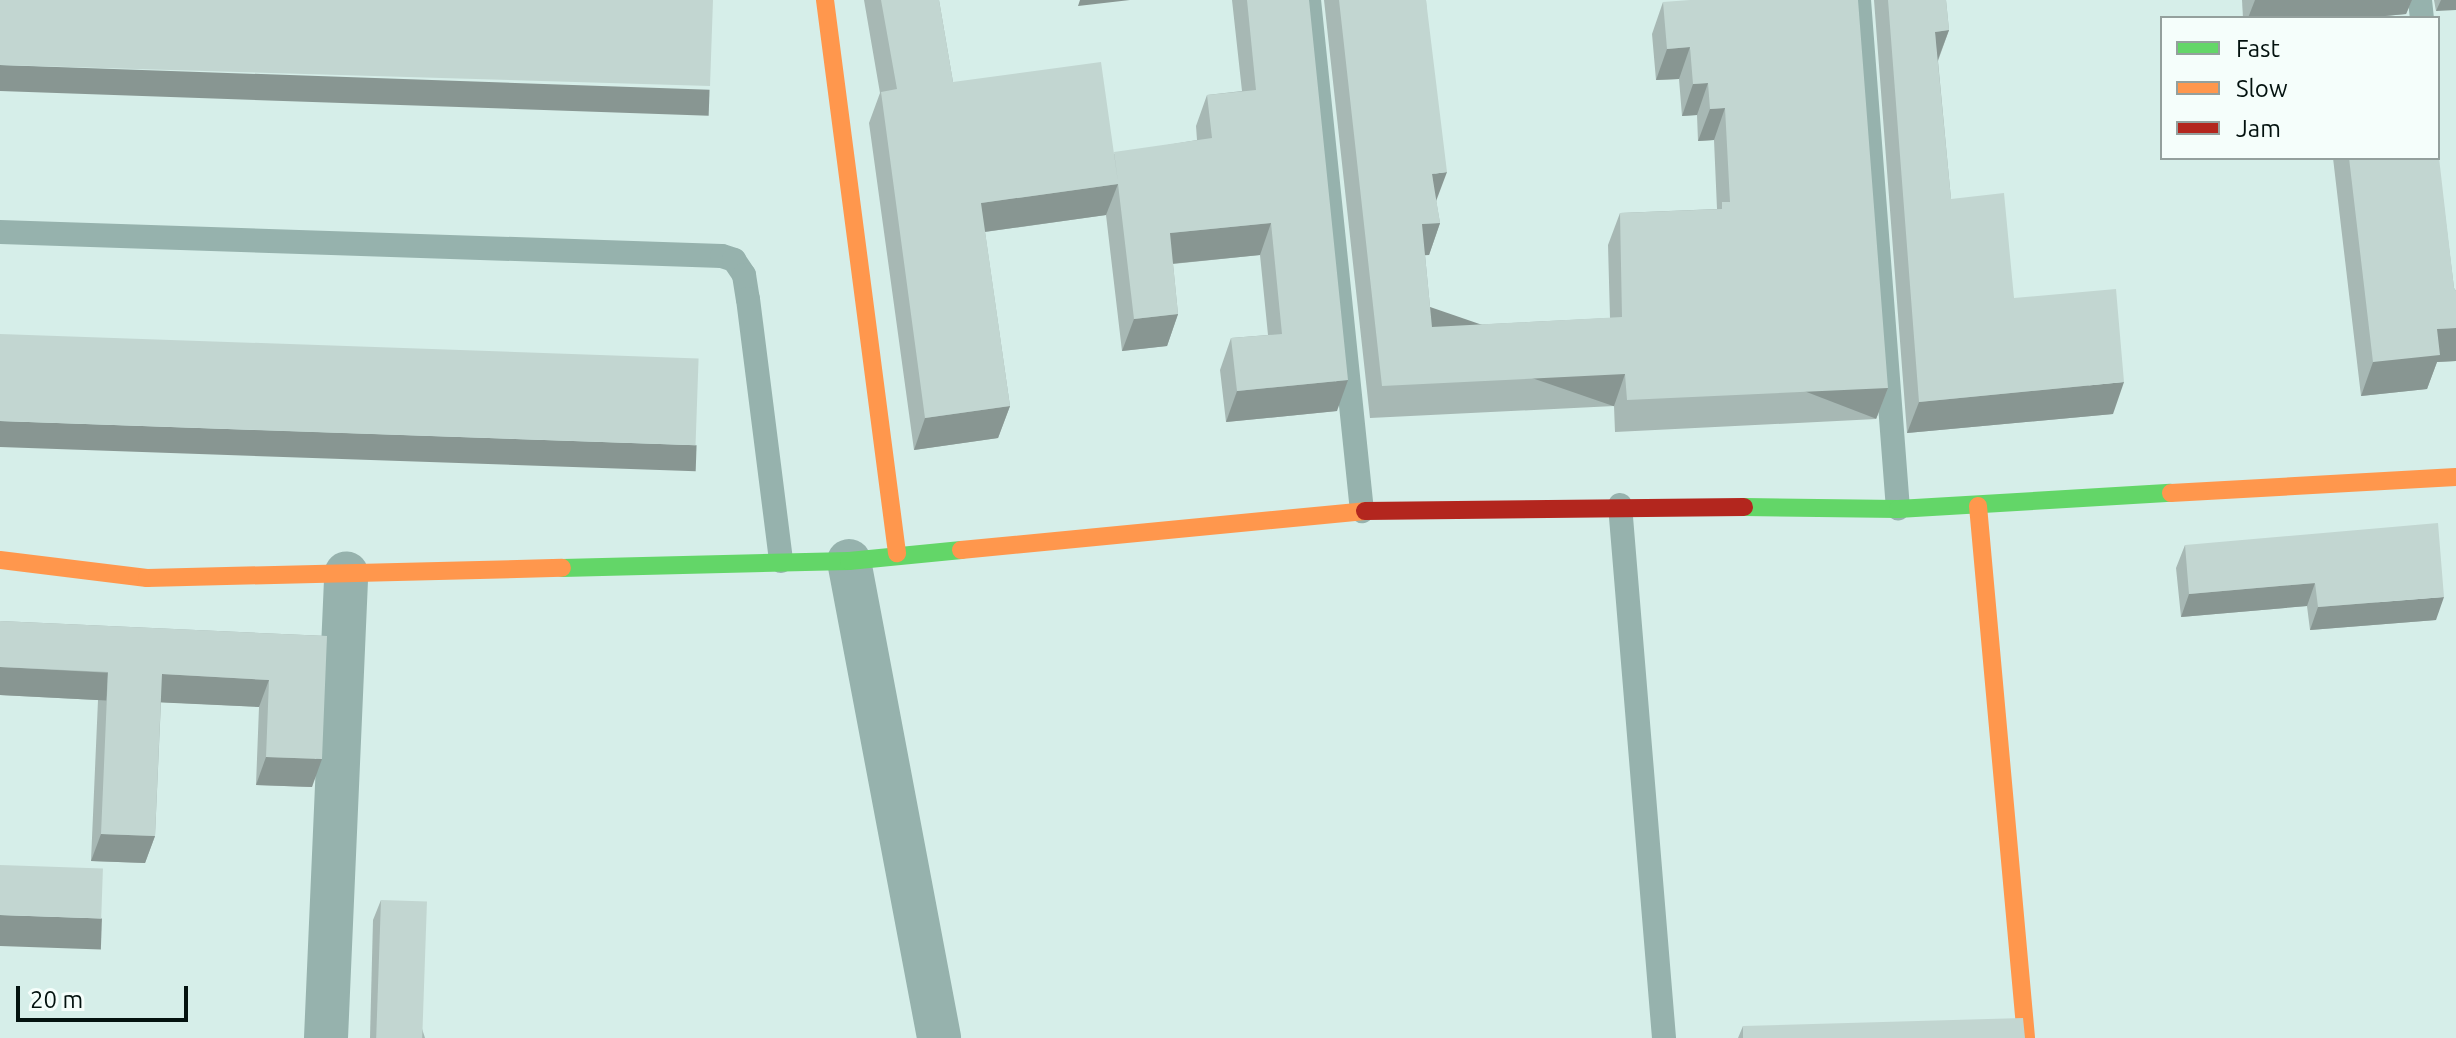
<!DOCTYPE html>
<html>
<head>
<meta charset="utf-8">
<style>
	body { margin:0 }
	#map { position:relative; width:2456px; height:1038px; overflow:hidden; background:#d6eee9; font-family:Ubuntu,sans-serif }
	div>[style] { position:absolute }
	.lane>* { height:24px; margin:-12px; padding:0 12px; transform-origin:12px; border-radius:12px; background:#96b2ad }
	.street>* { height:44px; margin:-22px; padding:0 22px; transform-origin:22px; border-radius:22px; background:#96b2ad }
	.fast>* { height:18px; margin:-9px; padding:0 9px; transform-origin:9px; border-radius:9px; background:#63d668 }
	.slow>* { height:18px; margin:-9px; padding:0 9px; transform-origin:9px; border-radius:9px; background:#ff974d }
	.jam>* { height:18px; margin:-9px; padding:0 9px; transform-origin:9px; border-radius:9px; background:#b3261e }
	.wall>* { inset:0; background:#a7b8b4 }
	.shaded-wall>* { inset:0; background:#889692; transform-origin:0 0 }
	.building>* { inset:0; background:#c2d6d1; transform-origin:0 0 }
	span { translate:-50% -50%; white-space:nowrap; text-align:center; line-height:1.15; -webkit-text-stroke:6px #f5fefb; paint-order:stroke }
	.legend { position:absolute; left:2160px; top:16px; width:280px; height:144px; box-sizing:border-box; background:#f5fefb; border:2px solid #94a09d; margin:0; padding:10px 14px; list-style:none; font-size:24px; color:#03120f }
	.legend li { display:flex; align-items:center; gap:16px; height:40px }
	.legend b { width:40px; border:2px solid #94a09d }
	.scale { position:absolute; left:16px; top:986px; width:172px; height:36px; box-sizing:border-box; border:4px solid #03120f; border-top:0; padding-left:10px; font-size:24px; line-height:28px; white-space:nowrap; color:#03120f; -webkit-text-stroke:6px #f5fefb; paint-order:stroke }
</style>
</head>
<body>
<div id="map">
	<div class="lane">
		<i style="left:1309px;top:0;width:514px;rotate:84.08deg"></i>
		<i style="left:1859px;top:0;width:510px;rotate:85.62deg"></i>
		<i style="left:2420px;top:0;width:18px;rotate:84deg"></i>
		<i style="left:0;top:232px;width:722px;rotate:1.9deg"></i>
		<i style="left:722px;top:256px;width:13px;rotate:18deg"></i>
		<i style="left:734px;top:260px;width:18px;rotate:56deg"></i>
		<i style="left:744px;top:275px;width:24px;rotate:81deg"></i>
		<i style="left:748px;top:299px;width:264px;rotate:82.8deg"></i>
		<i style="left:1620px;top:505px;width:535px;rotate:85.28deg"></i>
	</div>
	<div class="street">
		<i style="left:849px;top:561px;width:485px;rotate:79.3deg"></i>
		<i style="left:326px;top:1038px;width:465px;rotate:-87.5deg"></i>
	</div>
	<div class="fast">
		<i style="left:1744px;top:507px;width:154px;rotate:0.7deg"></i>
		<i style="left:1898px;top:509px;width:273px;rotate:-3.4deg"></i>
		<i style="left:562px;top:568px;width:287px;rotate:-1.4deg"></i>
		<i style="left:849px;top:561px;width:113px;rotate:-5.6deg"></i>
	</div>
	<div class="slow">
		<i style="left:825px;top:0;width:558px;rotate:82.58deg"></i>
		<i style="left:2171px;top:493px;width:285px;rotate:-3.2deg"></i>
		<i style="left:1978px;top:506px;width:534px;rotate:84.84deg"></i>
		<i style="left:961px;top:550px;width:406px;rotate:-5.5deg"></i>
		<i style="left:0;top:560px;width:148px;rotate:7deg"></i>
		<i style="left:147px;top:578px;width:415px;rotate:-1.4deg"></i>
	</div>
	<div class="jam">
		<i style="left:1365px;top:511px;width:379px;rotate:-0.6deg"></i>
	</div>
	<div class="wall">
		<i style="clip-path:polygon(864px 0,939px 0,953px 82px,1114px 154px,1197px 140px,1196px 126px,1207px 95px,1242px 91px,1232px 0,1309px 0,1337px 411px,1226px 422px,1220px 370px,1231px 338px,1268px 335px,1260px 255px,1173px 264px,1178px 314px,1167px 346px,1122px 351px,1106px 215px,985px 232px,1010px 406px,998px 438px,914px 450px,869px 123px,880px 93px)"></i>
		<i style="clip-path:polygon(1324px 0,1426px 0,1436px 200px,1440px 223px,1429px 255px,1425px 255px,1432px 327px,1610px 318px,1608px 245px,1620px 213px,1717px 209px,1714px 140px,1698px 141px,1697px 115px,1682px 116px,1679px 79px,1656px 80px,1652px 34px,1663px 2px,1888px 388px,1876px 419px,1615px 432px,1614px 406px,1370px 418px)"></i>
		<i style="clip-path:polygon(1874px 0,1946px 0,1949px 30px,1938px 61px,1951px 199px,2014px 298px,2113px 414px,1907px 433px)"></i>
		<i style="clip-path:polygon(2242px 0,2412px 0,2406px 14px,2364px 18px,2243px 18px)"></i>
		<i style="clip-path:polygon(2434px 0,2456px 0,2436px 11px)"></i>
		<i style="clip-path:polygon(2333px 158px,2438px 158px,2454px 288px,2456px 291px,2456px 361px,2437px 362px,2427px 389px,2361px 396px)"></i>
		<i style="clip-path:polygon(2185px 545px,2436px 620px,2310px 630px,2307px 606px,2181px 617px,2176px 568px)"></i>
		<i style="clip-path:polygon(0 621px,327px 636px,312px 787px,256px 785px,259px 707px,161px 702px,155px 836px,145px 863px,91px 861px,98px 700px,0 695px)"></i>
		<i style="clip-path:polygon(381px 900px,425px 1038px,370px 1038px,373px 920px)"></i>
		<i style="clip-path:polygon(1743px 1026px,2025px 1038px,1738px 1038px)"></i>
	</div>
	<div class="shaded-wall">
		<i style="clip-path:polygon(1080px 0,1130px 0,1078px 6px)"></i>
		<i style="clip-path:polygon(2255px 0,2412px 0,2406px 14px,2364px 18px,2248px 18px)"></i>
		<i style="clip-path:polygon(2441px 0,2456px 0,2456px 10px,2436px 11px)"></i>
		<i style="clip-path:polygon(1949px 30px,1937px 62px,1935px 32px)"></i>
		<i style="clip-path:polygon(1690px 47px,1679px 79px,1656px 80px,1667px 49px)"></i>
		<i style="left:0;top:65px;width:710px;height:26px;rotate:2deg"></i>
		<i style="clip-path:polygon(1708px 83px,1697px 115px,1682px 116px,1693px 84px)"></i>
		<i style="clip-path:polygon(1725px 108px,1714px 140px,1698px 141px,1710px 109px)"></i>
		<i style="clip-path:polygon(1447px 172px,1435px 204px,1432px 174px)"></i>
		<i style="clip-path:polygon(1118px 184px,1106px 215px,969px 234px,981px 203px)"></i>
		<i style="clip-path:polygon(1271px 223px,1260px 255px,1159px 265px,1170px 233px)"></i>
		<i style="clip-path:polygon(1440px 223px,1429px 255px,1411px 256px,1422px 224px)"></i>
		<i style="clip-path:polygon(1178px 314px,1167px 346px,1122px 351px,1134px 319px)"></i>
		<i style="clip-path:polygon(2456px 328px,2456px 361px,2437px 362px,2427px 389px,2361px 396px,2373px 362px,2437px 329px)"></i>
		<i style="left:1625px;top:374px;width:34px;height:243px;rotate:109deg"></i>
		<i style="clip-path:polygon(1348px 380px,1337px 411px,1226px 422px,1237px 391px)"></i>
		<i style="clip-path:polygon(2124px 382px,2113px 414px,1907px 433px,1919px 402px)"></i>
		<i style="left:1888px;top:388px;width:33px;height:261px;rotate:111deg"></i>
		<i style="clip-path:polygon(1010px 406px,998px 438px,914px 450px,925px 418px)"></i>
		<i style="left:0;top:421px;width:697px;height:26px;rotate:2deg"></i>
		<i style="clip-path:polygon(2315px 583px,2307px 606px,2181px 617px,2189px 594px)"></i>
		<i style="clip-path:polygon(2444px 597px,2436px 620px,2310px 630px,2318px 607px)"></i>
		<i style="left:0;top:667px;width:108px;height:28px;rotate:3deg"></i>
		<i style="clip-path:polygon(162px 674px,269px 680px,259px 707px,152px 702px)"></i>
		<i style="clip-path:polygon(266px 757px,322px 759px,312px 787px,256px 785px)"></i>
		<i style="clip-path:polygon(101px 834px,155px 836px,145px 863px,91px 861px)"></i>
		<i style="left:0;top:915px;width:102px;height:31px;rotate:2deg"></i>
	</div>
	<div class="building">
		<i style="clip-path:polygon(0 0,713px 0,710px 86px,0 65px)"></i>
		<i style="clip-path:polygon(881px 0,939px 0,953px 82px,1101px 62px,1118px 182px,1114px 152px,1212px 138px,1207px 95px,1256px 90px,1247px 0,1309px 0,1348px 380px,1237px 391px,1231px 338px,1282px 334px,1271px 223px,1170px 233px,1178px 314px,1134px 319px,1118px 184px,981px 203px,1010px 406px,925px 418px,881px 92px,897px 89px)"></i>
		<i style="clip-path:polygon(1339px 0,1426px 0,1447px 172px,1432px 174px,1440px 223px,1422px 224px,1432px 327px,1622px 317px,1620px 213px,1722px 209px,1722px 202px,1730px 202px,1725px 108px,1710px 109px,1708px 83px,1693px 84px,1690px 47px,1667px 49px,1663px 2px,1690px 0,1858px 0,1888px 388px,1627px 400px,1625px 374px,1382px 386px)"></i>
		<i style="clip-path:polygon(1888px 0,1946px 0,1949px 30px,1935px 32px,1951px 199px,2004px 193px,2014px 298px,2116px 289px,2124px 382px,1919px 402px)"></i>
		<i style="clip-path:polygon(2438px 149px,2454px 288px,2456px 291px,2456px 328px,2437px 329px,2440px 355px,2373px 362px,2349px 158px,2438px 158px)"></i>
		<i style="left:0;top:334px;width:699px;height:87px;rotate:2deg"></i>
		<i style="clip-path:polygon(2438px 523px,2444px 597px,2318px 607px,2315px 583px,2189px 594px,2185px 545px)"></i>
		<i style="clip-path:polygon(0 621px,327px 636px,322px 759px,266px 757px,269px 680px,162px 674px,155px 836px,101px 834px,108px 672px,0 667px)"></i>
		<i style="left:0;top:865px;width:103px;height:50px;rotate:2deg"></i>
		<i style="left:381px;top:900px;width:46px;height:138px;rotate:2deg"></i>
		<i style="clip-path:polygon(2023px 1018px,2025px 1038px,1743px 1038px,1743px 1026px)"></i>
	</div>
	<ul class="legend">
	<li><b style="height:10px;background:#63d668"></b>Fast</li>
	<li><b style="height:10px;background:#ff974d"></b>Slow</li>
	<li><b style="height:10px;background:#b3261e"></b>Jam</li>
	</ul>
	<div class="scale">20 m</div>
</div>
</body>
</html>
